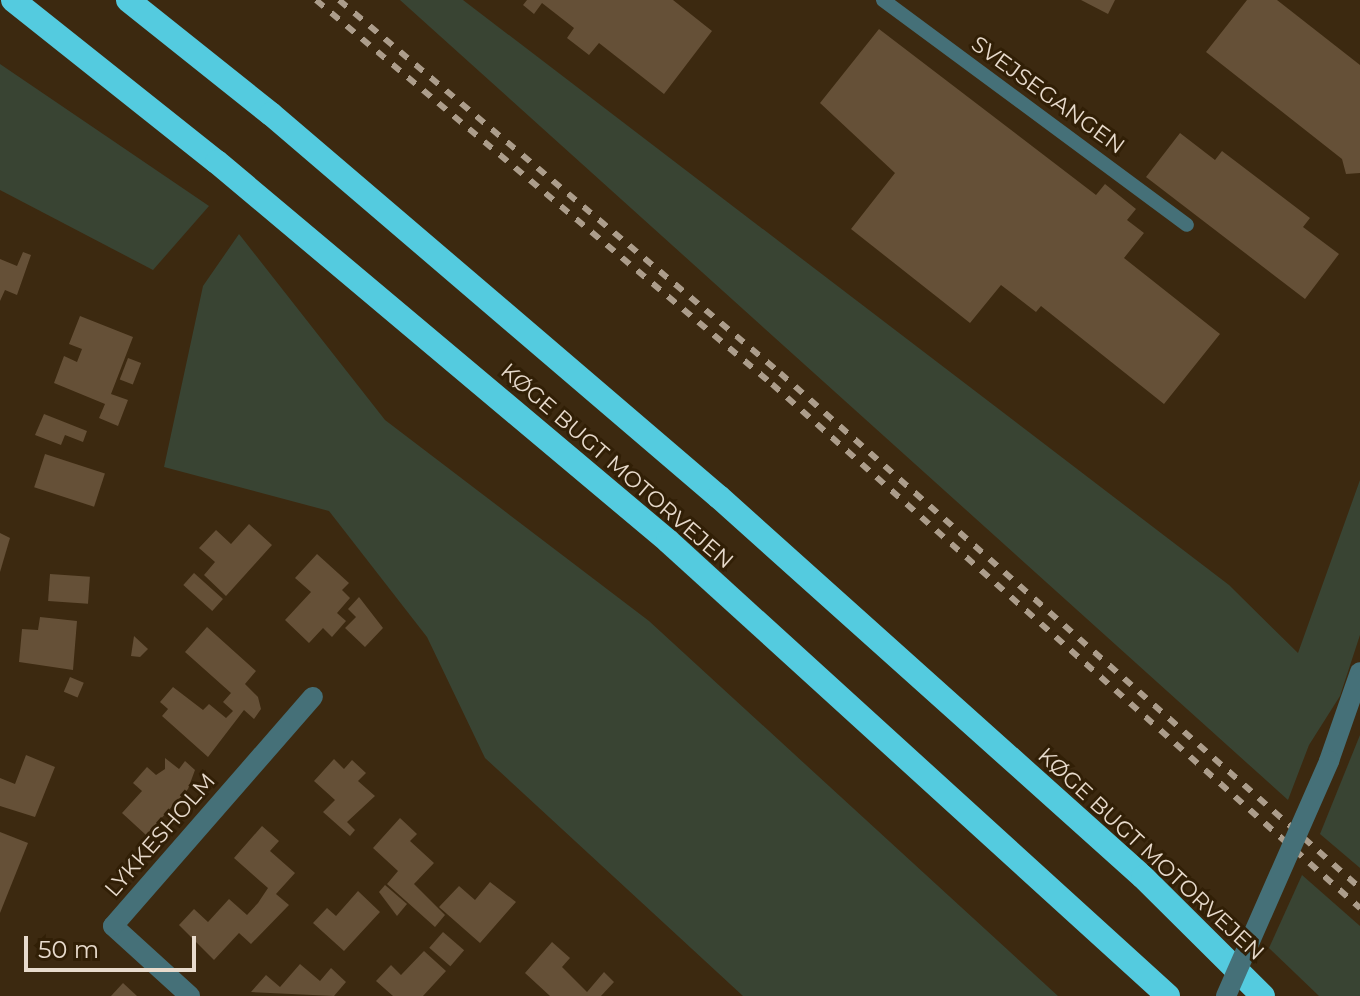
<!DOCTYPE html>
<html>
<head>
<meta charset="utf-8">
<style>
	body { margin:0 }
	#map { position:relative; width:1360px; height:996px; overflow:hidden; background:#3c2910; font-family:Montserrat,sans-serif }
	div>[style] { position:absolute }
	.green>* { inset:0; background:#394433 }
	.building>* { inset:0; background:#655037; transform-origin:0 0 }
	.service>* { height:14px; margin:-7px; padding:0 7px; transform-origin:7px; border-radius:7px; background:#457078 }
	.minor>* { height:20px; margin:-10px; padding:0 10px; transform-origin:10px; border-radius:10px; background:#457078 }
	.tertiary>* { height:20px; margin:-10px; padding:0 10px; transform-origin:10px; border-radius:10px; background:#457078 }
	.motorway>* { height:24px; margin:-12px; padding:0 12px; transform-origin:12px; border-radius:12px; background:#54cbdf }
	.rail>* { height:6px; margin-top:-3px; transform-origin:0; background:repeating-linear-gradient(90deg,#ac9d8b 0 10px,transparent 0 20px) }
	.tertiary-bridge>* { height:20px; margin:-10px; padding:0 10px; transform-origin:10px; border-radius:10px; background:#457078 }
	span { translate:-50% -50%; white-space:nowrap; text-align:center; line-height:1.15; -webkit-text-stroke:6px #311f06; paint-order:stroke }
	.street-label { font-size:22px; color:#e8dbcd }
	.scale { position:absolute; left:24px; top:936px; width:172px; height:36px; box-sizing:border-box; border:4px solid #e8dbcd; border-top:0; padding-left:10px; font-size:24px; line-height:28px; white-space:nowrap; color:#e8dbcd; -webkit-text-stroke:6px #311f06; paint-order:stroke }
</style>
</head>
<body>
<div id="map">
	<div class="green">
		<i style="clip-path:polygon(400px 0,463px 0,1229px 585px,1298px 653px,1360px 480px,1360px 635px,1340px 696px,1309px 745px,1288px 800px)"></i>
		<i style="clip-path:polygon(0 64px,209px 206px,153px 270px,0 190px)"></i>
		<i style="clip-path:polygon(239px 234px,385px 420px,649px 621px,1058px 996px,743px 996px,485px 758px,427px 637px,329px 511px,164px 467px,203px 286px)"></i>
		<i style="clip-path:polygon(1360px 735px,1360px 868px,1320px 834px)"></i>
		<i style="clip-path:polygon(1302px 875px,1360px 926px,1360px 996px,1319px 996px,1269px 948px)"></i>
	</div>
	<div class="building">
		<i style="clip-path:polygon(527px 0,673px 0,712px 31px,664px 94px,599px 43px,589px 55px,567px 38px,574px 28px,542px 3px,534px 14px,523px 5px)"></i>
		<i style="clip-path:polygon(1081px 0,1115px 0,1108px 14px)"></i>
		<i style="clip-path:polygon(1247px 0,1277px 0,1360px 65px,1360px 173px,1346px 174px,1342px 159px,1206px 52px)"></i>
		<i style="clip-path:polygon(879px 29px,1096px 195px,1105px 184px,1136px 209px,1127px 220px,1144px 233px,1124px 258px,1220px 334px,1164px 404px,1041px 306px,1036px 312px,1001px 285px,970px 323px,851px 229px,895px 173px,820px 103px)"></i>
		<i style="clip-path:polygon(1180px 133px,1215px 160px,1222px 151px,1310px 218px,1303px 227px,1339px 254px,1305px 299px,1146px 177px)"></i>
		<i style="clip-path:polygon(23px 252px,31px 255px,17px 295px,5px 290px,0 301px,0 259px,17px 266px)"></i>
		<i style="clip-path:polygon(80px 316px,133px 337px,111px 394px,128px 400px,118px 426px,99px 418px,105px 404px,54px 383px,64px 356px,77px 362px,82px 349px,69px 344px)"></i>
		<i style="left:128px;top:358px;width:14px;height:23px;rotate:21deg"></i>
		<i style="clip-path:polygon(44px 414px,87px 431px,83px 442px,65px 435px,61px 445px,35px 435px)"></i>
		<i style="left:45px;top:454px;width:63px;height:35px;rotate:18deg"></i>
		<i style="clip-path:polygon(249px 524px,272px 545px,226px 596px,204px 575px,215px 562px,199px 548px,216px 530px,231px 544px)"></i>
		<i style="clip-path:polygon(0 533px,10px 538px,0 572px)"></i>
		<i style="clip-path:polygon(317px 554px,349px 583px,342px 590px,350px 598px,337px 613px,346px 621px,332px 637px,323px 628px,309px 643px,285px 620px,311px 592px,295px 578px)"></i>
		<i style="left:194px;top:573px;width:39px;height:16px;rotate:42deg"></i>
		<i style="left:50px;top:574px;width:40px;height:27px;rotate:4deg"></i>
		<i style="clip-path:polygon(359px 597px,383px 628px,365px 647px,345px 628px,356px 617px,348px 609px)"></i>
		<i style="clip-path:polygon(40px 617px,77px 621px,73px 670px,19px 662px,22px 629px,38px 630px)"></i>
		<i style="clip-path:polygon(207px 627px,256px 671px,245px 684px,258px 697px,261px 709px,254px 719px,244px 710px,208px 757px,162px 716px,168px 709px,160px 702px,173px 687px,203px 710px,209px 704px,226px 718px,233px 711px,223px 702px,231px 693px,185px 652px)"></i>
		<i style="clip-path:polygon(134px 636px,148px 649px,140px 657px,131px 656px)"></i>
		<i style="left:70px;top:677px;width:15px;height:16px;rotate:23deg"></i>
		<i style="clip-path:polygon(26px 755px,55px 767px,35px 817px,0 806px,0 778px,15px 784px)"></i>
		<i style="clip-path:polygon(165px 758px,179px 769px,185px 761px,195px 770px,188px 789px,146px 835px,122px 813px,142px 791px,133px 783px,147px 767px,156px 775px,165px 769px)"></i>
		<i style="clip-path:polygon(334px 759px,344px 769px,352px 760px,366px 773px,358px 781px,375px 796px,347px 822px,355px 830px,350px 836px,323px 812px,335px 800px,314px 781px)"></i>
		<i style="clip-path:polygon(400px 818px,417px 834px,410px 841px,434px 863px,414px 884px,445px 915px,435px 927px,387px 884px,398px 871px,373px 848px)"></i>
		<i style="clip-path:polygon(262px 826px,279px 841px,270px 851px,295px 873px,276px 894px,289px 905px,251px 944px,239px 933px,214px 960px,179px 925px,194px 909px,208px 922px,229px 899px,247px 915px,258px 903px,268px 888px,234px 858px)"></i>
		<i style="clip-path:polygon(0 832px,28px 843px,0 913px)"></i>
		<i style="clip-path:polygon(490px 882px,516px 902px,480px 943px,439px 907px,459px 886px,475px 900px)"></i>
		<i style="clip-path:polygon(385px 885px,407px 904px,397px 916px,379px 892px)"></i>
		<i style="clip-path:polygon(358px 891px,380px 912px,344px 951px,313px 923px,327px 908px,336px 916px)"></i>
		<i style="left:443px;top:932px;width:28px;height:21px;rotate:41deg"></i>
		<i style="clip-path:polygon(552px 942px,570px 958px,562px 967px,587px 992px,604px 972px,614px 982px,601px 996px,550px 996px,525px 973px)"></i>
		<i style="clip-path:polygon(424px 951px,446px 971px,423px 996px,393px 996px,376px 981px,391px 965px,401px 975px)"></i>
		<i style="clip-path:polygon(300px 964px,320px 981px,331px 968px,346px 982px,334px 996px,251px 992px,266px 975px,280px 987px)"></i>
		<i style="clip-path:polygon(123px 983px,137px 996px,111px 996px)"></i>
	</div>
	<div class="service">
		<i style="left:883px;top:0;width:378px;rotate:36.5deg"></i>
	</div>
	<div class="minor">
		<i style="left:190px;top:996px;width:104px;rotate:-137.7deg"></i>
		<i style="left:113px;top:926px;width:304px;rotate:-48.9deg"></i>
	</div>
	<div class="tertiary">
		<i style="left:1329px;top:761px;width:94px;rotate:-70.8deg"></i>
	</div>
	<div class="motorway">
		<i style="left:13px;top:0;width:260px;rotate:38.5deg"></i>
		<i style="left:217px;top:162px;width:589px;rotate:40.04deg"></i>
		<i style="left:668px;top:541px;width:676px;rotate:42.3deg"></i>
		<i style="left:128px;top:0;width:183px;rotate:38.6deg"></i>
		<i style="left:271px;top:114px;width:589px;rotate:40.53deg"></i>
		<i style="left:719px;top:497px;width:569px;rotate:41.87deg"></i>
		<i style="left:1143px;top:877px;width:169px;rotate:44.8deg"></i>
	</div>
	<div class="rail">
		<i style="left:316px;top:0;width:596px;rotate:40.1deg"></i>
		<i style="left:772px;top:384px;width:788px;rotate:41.71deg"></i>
		<i style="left:339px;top:0;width:578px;rotate:40.22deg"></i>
		<i style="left:780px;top:373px;width:776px;rotate:41.6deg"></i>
	</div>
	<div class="tertiary-bridge">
		<i style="left:1226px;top:996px;width:257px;rotate:-66.3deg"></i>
	</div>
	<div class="street-label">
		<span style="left:1048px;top:95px;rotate:36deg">SVEJSEGANGEN</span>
		<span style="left:617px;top:466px;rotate:41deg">KØGE BUGT MOTORVEJEN</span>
		<span style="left:160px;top:835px;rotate:-49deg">LYKKESHOLM</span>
		<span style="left:1151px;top:854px;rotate:43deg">KØGE BUGT MOTORVEJEN</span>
	</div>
	<div class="scale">50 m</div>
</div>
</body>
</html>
